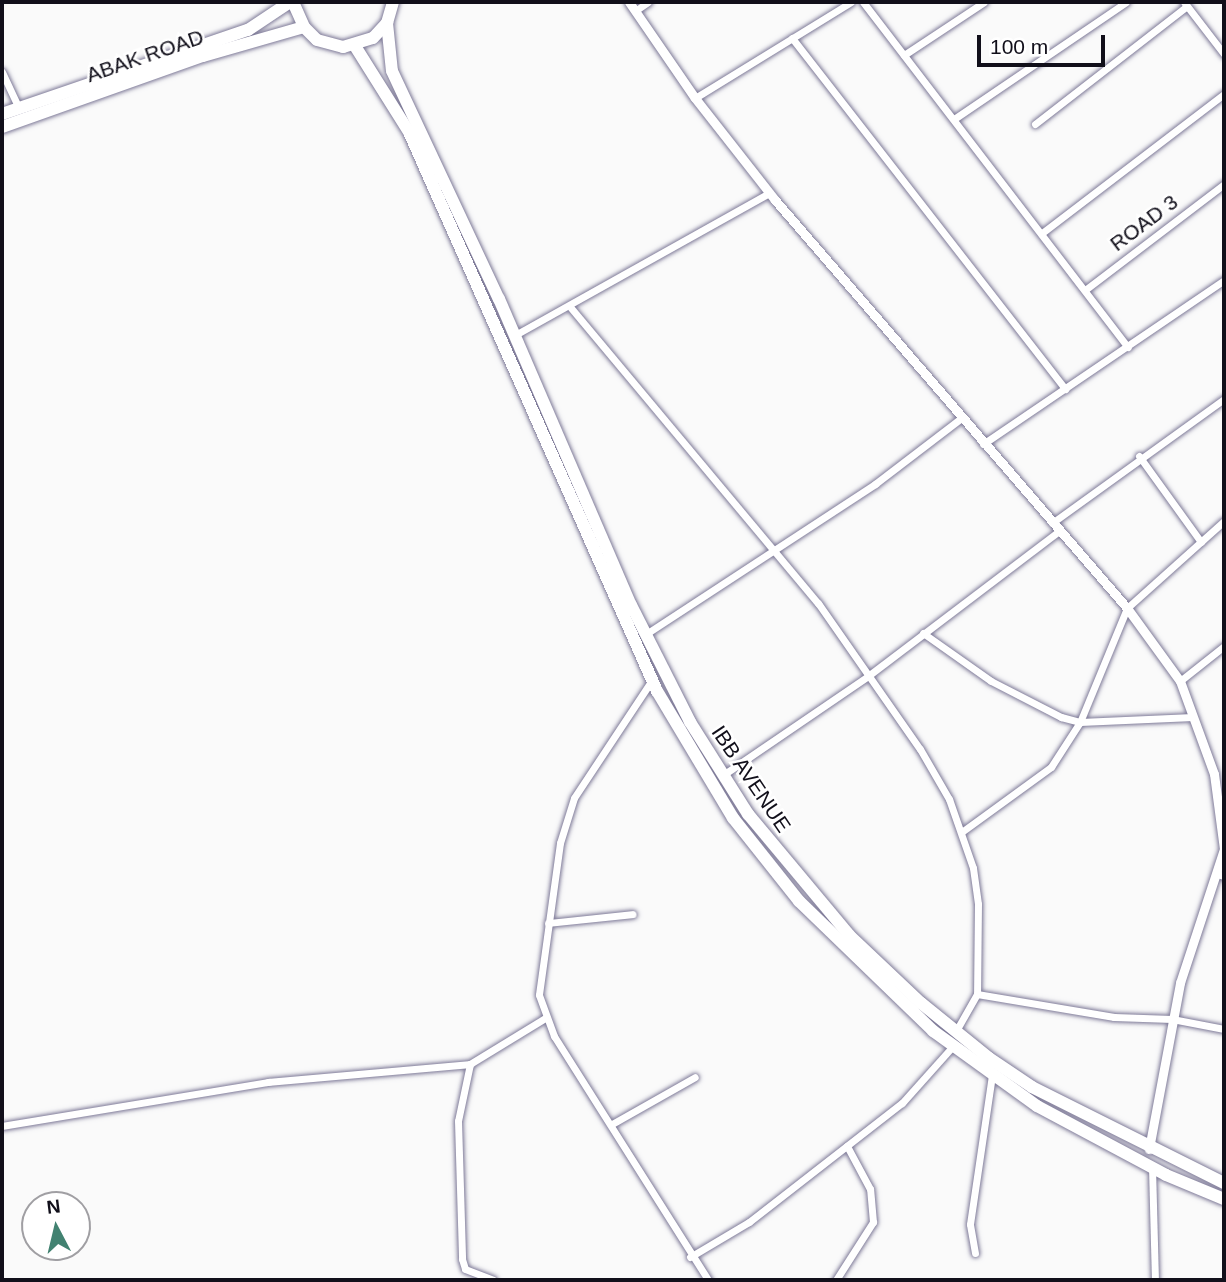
<!DOCTYPE html>
<html>
<head>
<meta charset="utf-8">
<style>
	body { margin:0 }
	#map { position:relative; width:1226px; height:1282px; overflow:hidden; background:#fafafa; font-family:Arial,sans-serif }
	div>[style] { position:absolute }
	.roads { filter:drop-shadow(0 0 2px #7e7a98) drop-shadow(0 0 2px #7e7a98) }
	.minor>* { height:7px; margin:-3.5px; padding:0 3.5px; transform-origin:3.5px; border-radius:3.5px; background:#fff }
	.tertiary>* { height:9px; margin:-4.5px; padding:0 4.5px; transform-origin:4.5px; border-radius:4.5px; background:#fff }
	.primary>* { height:12px; margin:-6px; padding:0 6px; transform-origin:6px; border-radius:6px; background:#fff }
	.trunk>* { height:12px; margin:-6px; padding:0 6px; transform-origin:6px; border-radius:6px; background:#fff }
	span { translate:-50% -50%; white-space:nowrap; text-align:center; line-height:1.15; -webkit-text-stroke:5px #fff; paint-order:stroke }
	.street-label { font-size:21px; color:#110f1a }
	.frame { position:absolute; inset:0; border:4px solid #110f1a; pointer-events:none }
	.north { position:absolute; left:21px; top:1191px; width:70px; height:70px; box-sizing:border-box; background:#fff; border:2px solid #a09fa3; border-radius:50%; rotate:353deg; font-size:19px; font-weight:700; line-height:28px; text-align:center; color:#110f1a }
	.north::after { content:''; display:block; margin:auto; width:24px; height:32px; background:#428271; clip-path:polygon(50% 0,100% 100%,50% 72%,0 100%) }
	.scale { position:absolute; left:977px; top:35px; width:128px; height:32px; box-sizing:border-box; border:4px solid #110f1a; border-top:0; padding-left:9px; font-size:21px; line-height:24px; white-space:nowrap; color:#110f1a; -webkit-text-stroke:5px #fff; paint-order:stroke }
</style>
</head>
<body>
<div id="map">
	<div class="roads">
		<div class="minor">
			<i style="left:863px;top:2px;width:435px;rotate:52.5deg"></i>
			<i style="left:1184px;top:2px;width:66px;rotate:52.4deg"></i>
			<i style="left:635px;top:11px;width:16px;rotate:-35deg"></i>
			<i style="left:792px;top:38px;width:445px;rotate:52.1deg"></i>
			<i style="left:904px;top:55px;width:96px;rotate:-33.5deg"></i>
			<i style="left:2px;top:72px;width:40px;rotate:65deg"></i>
			<i style="left:695px;top:98px;width:183px;rotate:-31.6deg"></i>
			<i style="left:954px;top:119px;width:208px;rotate:-34.2deg"></i>
			<i style="left:1035px;top:124px;width:192px;rotate:-37.8deg"></i>
			<i style="left:1042px;top:233px;width:229px;rotate:-37.4deg"></i>
			<i style="left:1085px;top:290px;width:175px;rotate:-37.3deg"></i>
			<i style="left:571px;top:308px;width:385px;rotate:50.1deg"></i>
			<i style="left:818px;top:603px;width:178px;rotate:55.1deg"></i>
			<i style="left:920px;top:749px;width:58px;rotate:59.9deg"></i>
			<i style="left:949px;top:799px;width:73px;rotate:70.8deg"></i>
			<i style="left:973px;top:868px;width:36px;rotate:82deg"></i>
			<i style="left:978px;top:904px;width:90px;rotate:90.6deg"></i>
			<i style="left:977px;top:994px;width:43px;rotate:119.6deg"></i>
			<i style="left:515px;top:335px;width:291px;rotate:-29.2deg"></i>
			<i style="left:983px;top:444px;width:292px;rotate:-34.2deg"></i>
			<i style="left:1139px;top:456px;width:106px;rotate:54.2deg"></i>
			<i style="left:1052px;top:523px;width:212px;rotate:-35.8deg"></i>
			<i style="left:923px;top:633px;width:83px;rotate:35.2deg"></i>
			<i style="left:991px;top:681px;width:79px;rotate:27.2deg"></i>
			<i style="left:1061px;top:717px;width:20px;rotate:15deg"></i>
			<i style="left:1080px;top:722px;width:113px;rotate:-2.5deg"></i>
			<i style="left:646px;top:634px;width:274px;rotate:-33.2deg"></i>
			<i style="left:875px;top:484px;width:107px;rotate:-37.4deg"></i>
			<i style="left:652px;top:680px;width:141px;rotate:123.5deg"></i>
			<i style="left:574px;top:798px;width:47px;rotate:107.3deg"></i>
			<i style="left:560px;top:843px;width:153px;rotate:97.9deg"></i>
			<i style="left:539px;top:995px;width:44px;rotate:69.9deg"></i>
			<i style="left:554px;top:1036px;width:289px;rotate:57.7deg"></i>
			<i style="left:1180px;top:681px;width:56px;rotate:-38.5deg"></i>
			<i style="left:723px;top:775px;width:176px;rotate:-34.3deg"></i>
			<i style="left:868px;top:676px;width:238px;rotate:-37.2deg"></i>
			<i style="left:963px;top:831px;width:109px;rotate:-36deg"></i>
			<i style="left:1051px;top:767px;width:54px;rotate:-57.2deg"></i>
			<i style="left:1080px;top:722px;width:123px;rotate:-67.6deg"></i>
			<i style="left:1127px;top:608px;width:130px;rotate:-41.9deg"></i>
			<i style="left:1217px;top:874px;width:7px;rotate:16deg"></i>
			<i style="left:548px;top:923px;width:85px;rotate:-6deg"></i>
			<i style="left:977px;top:994px;width:139px;rotate:9.5deg"></i>
			<i style="left:1114px;top:1017px;width:58px;rotate:2deg"></i>
			<i style="left:1172px;top:1019px;width:53px;rotate:10.9deg"></i>
			<i style="left:470px;top:1064px;width:58px;rotate:101.9deg"></i>
			<i style="left:458px;top:1121px;width:138px;rotate:88.3deg"></i>
			<i style="left:462px;top:1259px;width:10px;rotate:73deg"></i>
			<i style="left:465px;top:1269px;width:30px;rotate:21deg"></i>
			<i style="left:612px;top:1124px;width:95px;rotate:-29.5deg"></i>
			<i style="left:2px;top:1126px;width:270px;rotate:-9.4deg"></i>
			<i style="left:268px;top:1082px;width:203px;rotate:-5.1deg"></i>
			<i style="left:470px;top:1064px;width:88px;rotate:-31.5deg"></i>
			<i style="left:1152px;top:1167px;width:113px;rotate:88.5deg"></i>
			<i style="left:975px;top:1253px;width:29px;rotate:-100deg"></i>
			<i style="left:970px;top:1224px;width:151px;rotate:-81.6deg"></i>
			<i style="left:690px;top:1257px;width:69px;rotate:-30.7deg"></i>
			<i style="left:749px;top:1222px;width:194px;rotate:-37.9deg"></i>
			<i style="left:902px;top:1103px;width:76px;rotate:-48.2deg"></i>
			<i style="left:836px;top:1280px;width:69px;rotate:-57.5deg"></i>
			<i style="left:873px;top:1222px;width:33px;rotate:-95deg"></i>
			<i style="left:870px;top:1189px;width:49px;rotate:-118.1deg"></i>
		</div>
		<div class="tertiary">
			<i style="left:629px;top:2px;width:116px;rotate:55.5deg"></i>
			<i style="left:695px;top:98px;width:130px;rotate:51.9deg"></i>
			<i style="left:775px;top:200px;width:539px;rotate:49.21deg"></i>
			<i style="left:1127px;top:608px;width:90px;rotate:54deg"></i>
			<i style="left:1180px;top:681px;width:99px;rotate:69.9deg"></i>
			<i style="left:1214px;top:774px;width:76px;rotate:82.4deg"></i>
			<i style="left:1224px;top:849px;width:141px;rotate:108.2deg"></i>
			<i style="left:1180px;top:983px;width:169px;rotate:100.6deg"></i>
		</div>
		<div class="primary">
			<i style="left:387px;top:23px;width:48px;rotate:84.1deg"></i>
			<i style="left:392px;top:71px;width:252px;rotate:64.9deg"></i>
			<i style="left:499px;top:299px;width:333px;rotate:66.7deg"></i>
			<i style="left:631px;top:605px;width:131px;rotate:63.2deg"></i>
			<i style="left:690px;top:722px;width:109px;rotate:57.8deg"></i>
			<i style="left:748px;top:814px;width:158px;rotate:50.1deg"></i>
			<i style="left:849px;top:935px;width:99px;rotate:43.4deg"></i>
			<i style="left:921px;top:1003px;width:87px;rotate:39deg"></i>
			<i style="left:989px;top:1058px;width:52px;rotate:34deg"></i>
			<i style="left:1032px;top:1087px;width:215px;rotate:26.6deg"></i>
			<i style="left:355px;top:46px;width:102px;rotate:57.9deg"></i>
			<i style="left:409px;top:132px;width:612px;rotate:66.08deg"></i>
			<i style="left:657px;top:691px;width:148px;rotate:59.1deg"></i>
			<i style="left:733px;top:818px;width:106px;rotate:51.5deg"></i>
			<i style="left:799px;top:901px;width:187px;rotate:44.1deg"></i>
			<i style="left:933px;top:1031px;width:128px;rotate:35.8deg"></i>
			<i style="left:1037px;top:1106px;width:146px;rotate:28.1deg"></i>
			<i style="left:1166px;top:1175px;width:63px;rotate:22.5deg"></i>
		</div>
		<div class="trunk">
			<i style="left:293px;top:2px;width:27px;rotate:66deg"></i>
			<i style="left:304px;top:27px;width:18px;rotate:45deg"></i>
			<i style="left:317px;top:40px;width:27px;rotate:15deg"></i>
			<i style="left:343px;top:47px;width:31px;rotate:-17deg"></i>
			<i style="left:373px;top:38px;width:21px;rotate:-47deg"></i>
			<i style="left:387px;top:23px;width:22px;rotate:-74deg"></i>
			<i style="left:2px;top:114px;width:260px;rotate:-18.9deg"></i>
			<i style="left:248px;top:30px;width:50px;rotate:-33.7deg"></i>
			<i style="left:2px;top:127px;width:213px;rotate:-19.5deg"></i>
			<i style="left:203px;top:56px;width:105px;rotate:-16deg"></i>
		</div>
	</div>
	<div class="street-label">
		<span style="left:145px;top:56px;rotate:-19deg">ABAK ROAD</span>
		<span style="left:1144px;top:223px;rotate:-37deg">ROAD 3</span>
		<span style="left:751px;top:779px;rotate:56deg">IBB AVENUE</span>
	</div>
	<div class="frame"></div>
	<div class="north">N</div>
	<div class="scale">100 m</div>
</div>
</body>
</html>
